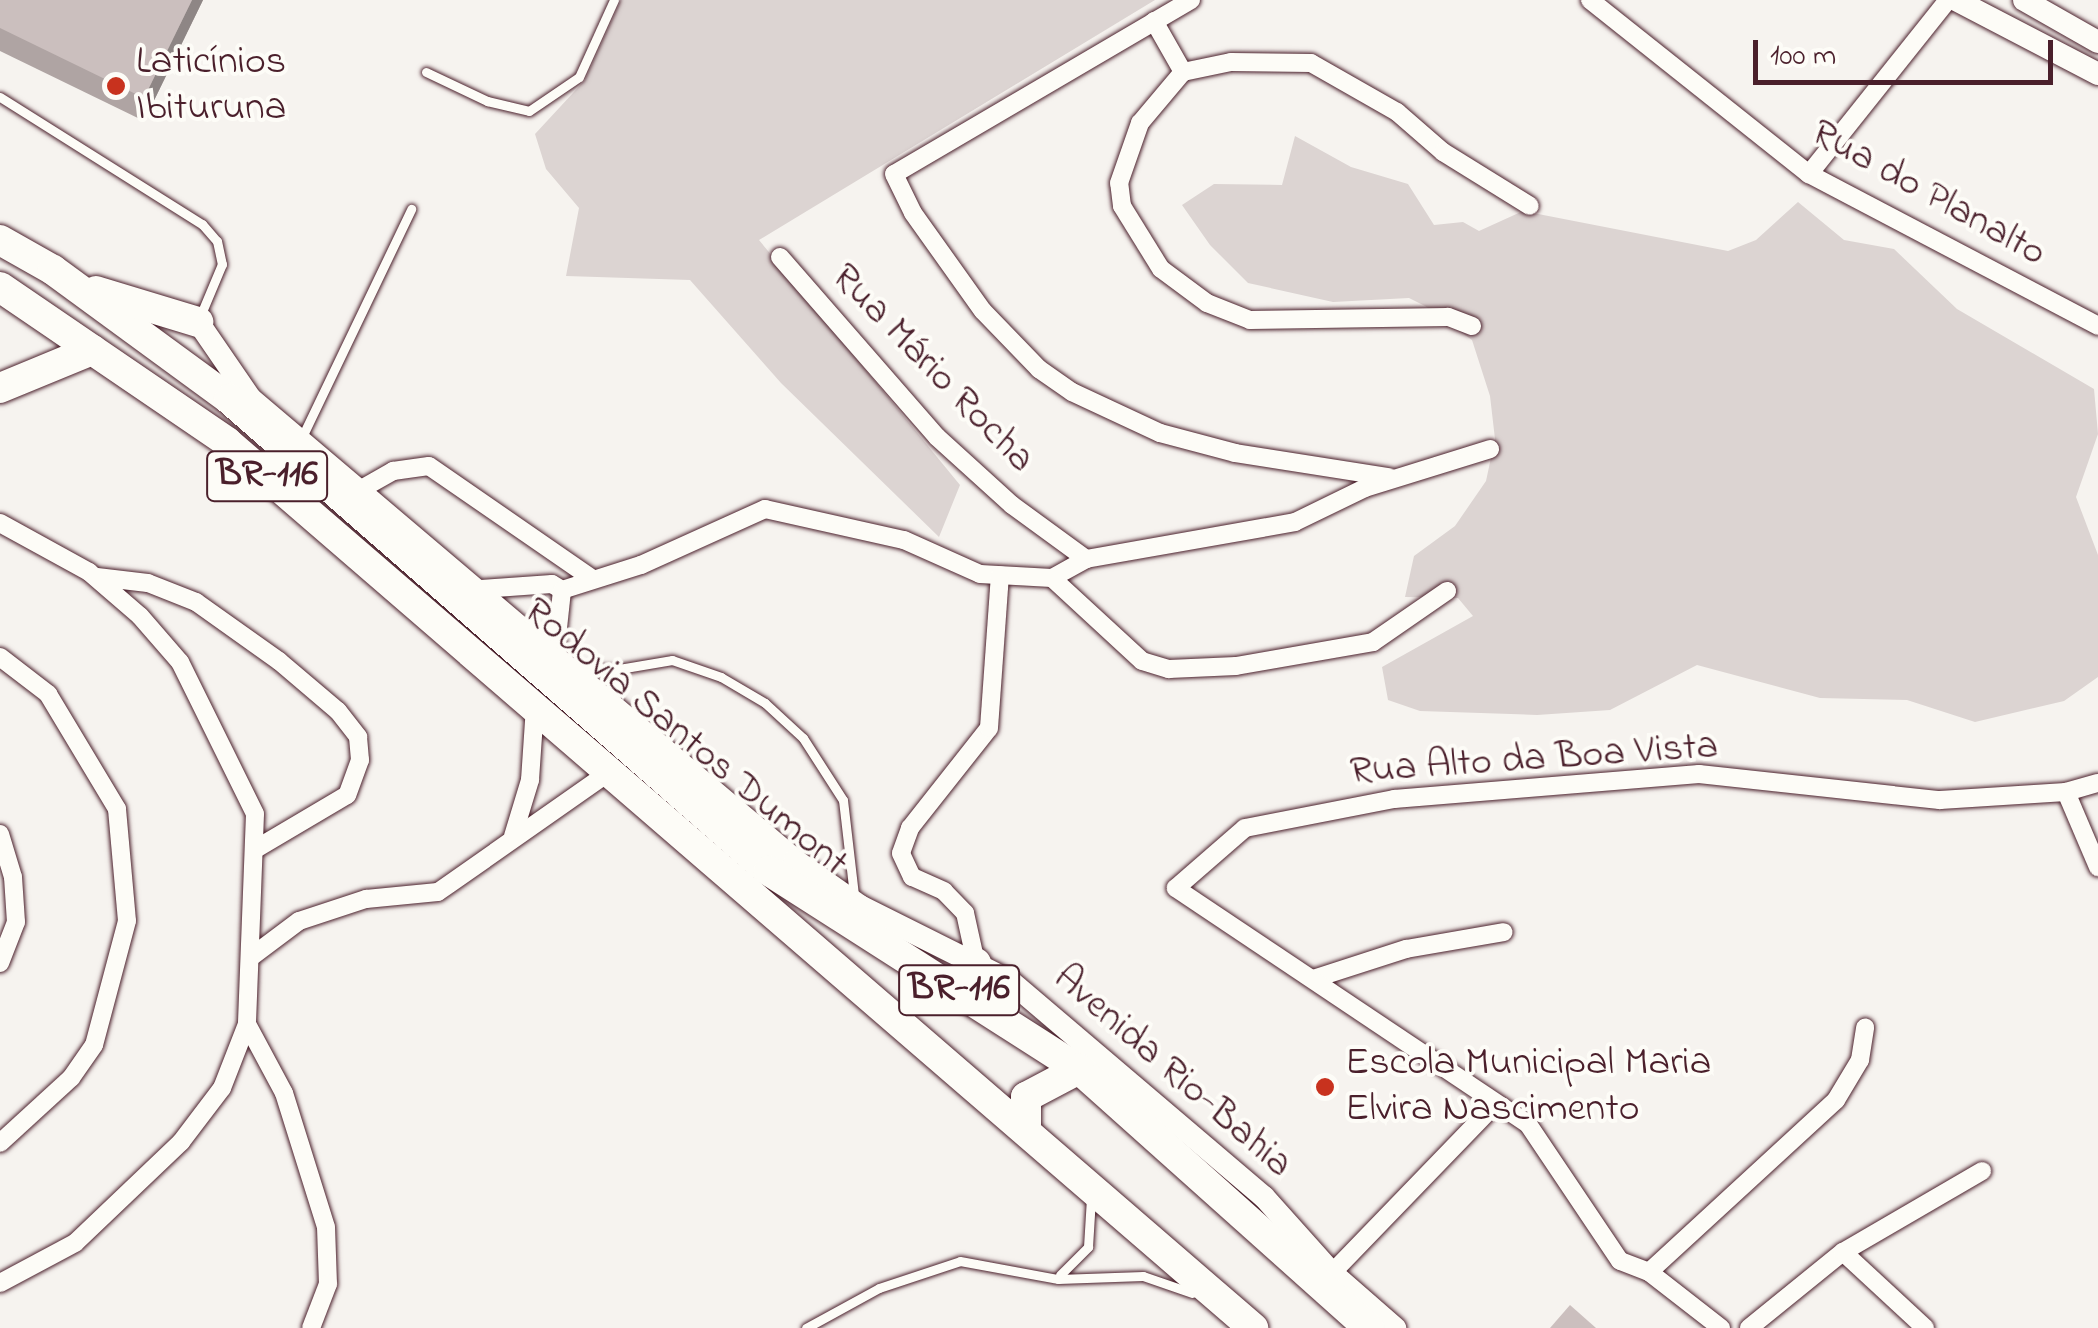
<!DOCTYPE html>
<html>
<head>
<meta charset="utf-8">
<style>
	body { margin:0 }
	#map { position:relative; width:2098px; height:1328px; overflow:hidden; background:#f6f3ef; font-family:"Indie Flower",sans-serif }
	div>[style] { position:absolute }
	.green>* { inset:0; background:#dcd4d2 }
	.roads { filter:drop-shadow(0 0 2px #4a1f2b) drop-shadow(0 0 2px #4a1f2b) }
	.lane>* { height:9px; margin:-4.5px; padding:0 4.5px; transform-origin:4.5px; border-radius:4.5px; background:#fdfcf7 }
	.street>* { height:18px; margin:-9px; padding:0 9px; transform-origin:9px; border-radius:9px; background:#fdfcf7 }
	.secondary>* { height:22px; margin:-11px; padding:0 11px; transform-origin:11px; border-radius:11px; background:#fdfcf7 }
	.highway>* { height:30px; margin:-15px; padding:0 15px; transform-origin:15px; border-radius:15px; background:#fdfcf7 }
	.wall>* { inset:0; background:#afa4a3 }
	.shaded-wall>* { inset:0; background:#8e8685 }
	.building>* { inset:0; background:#cbbfbe }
	.dots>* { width:28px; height:28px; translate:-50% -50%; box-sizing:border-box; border:5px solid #fdfcf7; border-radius:50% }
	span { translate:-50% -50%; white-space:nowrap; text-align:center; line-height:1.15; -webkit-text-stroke:8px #fdfcf7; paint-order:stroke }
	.shield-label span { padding:2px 8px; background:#fdfcf7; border:2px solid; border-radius:8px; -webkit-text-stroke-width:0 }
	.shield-label { font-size:38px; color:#4a1f2b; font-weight:700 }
	.poi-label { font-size:40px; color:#4a1f2b }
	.left { translate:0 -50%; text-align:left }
	.street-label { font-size:40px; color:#4a1f2b }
	.scale { position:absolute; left:1753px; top:40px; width:300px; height:45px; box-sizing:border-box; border:5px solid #4a1f2b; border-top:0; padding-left:12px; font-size:30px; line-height:35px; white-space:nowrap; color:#4a1f2b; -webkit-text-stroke:8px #fdfcf7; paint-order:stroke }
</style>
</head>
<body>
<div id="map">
	<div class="green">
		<i style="clip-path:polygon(621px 0,1155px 0,759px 240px,960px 485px,939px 537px,781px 383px,690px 280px,566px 276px,579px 208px,546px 169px,535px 134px,585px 80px)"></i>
		<i style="clip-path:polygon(1295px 136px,1351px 167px,1408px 184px,1434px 225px,1463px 222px,1479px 231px,1523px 211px,1728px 251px,1756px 240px,1798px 202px,1844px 240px,1894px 249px,1957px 309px,2094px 389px,2098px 434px,2076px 497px,2098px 555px,2098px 677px,2064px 701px,1975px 722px,1907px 700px,1820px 698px,1697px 665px,1610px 710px,1537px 715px,1420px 711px,1388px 700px,1382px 667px,1473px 616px,1458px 598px,1405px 597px,1414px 556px,1455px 526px,1486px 481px,1495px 439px,1490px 396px,1472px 340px,1425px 306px,1409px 298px,1333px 302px,1248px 283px,1210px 245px,1182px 205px,1214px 184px,1282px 185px)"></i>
	</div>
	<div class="roads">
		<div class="lane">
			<i style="left:426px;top:72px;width:68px;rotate:25.4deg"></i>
			<i style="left:487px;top:101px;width:43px;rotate:13.4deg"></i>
			<i style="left:529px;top:111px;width:60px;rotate:-34.2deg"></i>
			<i style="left:579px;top:77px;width:85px;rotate:-65.6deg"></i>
			<i style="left:0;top:97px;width:239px;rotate:32.2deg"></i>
			<i style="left:202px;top:224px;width:23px;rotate:49deg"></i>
			<i style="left:217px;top:241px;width:24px;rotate:78deg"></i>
			<i style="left:222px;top:264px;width:60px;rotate:112.7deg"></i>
			<i style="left:302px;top:437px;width:253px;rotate:-64.4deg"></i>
			<i style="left:578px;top:668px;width:35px;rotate:3deg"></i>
			<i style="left:613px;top:670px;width:60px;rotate:-9.6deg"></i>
			<i style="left:672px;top:660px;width:52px;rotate:19.1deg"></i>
			<i style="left:721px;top:677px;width:51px;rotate:30.6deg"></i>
			<i style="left:765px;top:703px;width:52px;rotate:42.6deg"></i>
			<i style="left:803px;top:738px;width:74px;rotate:57.2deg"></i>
			<i style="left:843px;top:800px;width:96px;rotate:83.4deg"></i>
			<i style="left:1060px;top:1275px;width:40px;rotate:-45deg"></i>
			<i style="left:1088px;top:1247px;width:49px;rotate:-86.5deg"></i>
			<i style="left:806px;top:1328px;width:83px;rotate:-28.7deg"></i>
			<i style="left:879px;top:1288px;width:85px;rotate:-18.4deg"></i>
			<i style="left:960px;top:1261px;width:100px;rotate:10.4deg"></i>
			<i style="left:1058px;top:1279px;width:85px;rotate:-2deg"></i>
			<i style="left:1143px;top:1276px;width:52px;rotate:19.1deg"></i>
		</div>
		<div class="street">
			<i style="left:1191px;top:0;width:344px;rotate:149.6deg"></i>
			<i style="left:894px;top:174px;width:43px;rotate:64deg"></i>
			<i style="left:913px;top:213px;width:120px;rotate:54.5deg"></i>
			<i style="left:983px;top:311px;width:81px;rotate:46deg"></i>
			<i style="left:1039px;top:369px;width:40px;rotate:34.9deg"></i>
			<i style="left:1072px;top:392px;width:97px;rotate:25deg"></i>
			<i style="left:1160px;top:433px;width:78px;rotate:14.9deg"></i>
			<i style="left:1235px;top:453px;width:156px;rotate:8.9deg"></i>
			<i style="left:1590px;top:0;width:280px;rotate:38.5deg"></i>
			<i style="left:1809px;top:174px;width:327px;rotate:27.7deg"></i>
			<i style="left:1154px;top:21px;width:59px;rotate:60.4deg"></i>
			<i style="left:1809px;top:174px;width:223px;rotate:-51.4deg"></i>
			<i style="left:780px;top:257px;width:239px;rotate:48.9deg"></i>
			<i style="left:937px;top:437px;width:101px;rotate:42.2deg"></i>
			<i style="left:1012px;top:505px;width:92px;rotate:36.1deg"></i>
			<i style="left:1472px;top:326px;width:26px;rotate:-159deg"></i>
			<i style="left:1448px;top:317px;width:198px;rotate:179.1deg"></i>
			<i style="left:1250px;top:320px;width:46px;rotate:-158.4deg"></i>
			<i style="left:1207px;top:303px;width:57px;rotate:-143.5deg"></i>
			<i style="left:1161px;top:269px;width:74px;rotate:-121.8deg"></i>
			<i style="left:1122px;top:206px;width:23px;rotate:-97deg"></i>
			<i style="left:1119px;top:183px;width:64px;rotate:-70.7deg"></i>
			<i style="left:1140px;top:123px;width:67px;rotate:-49.9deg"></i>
			<i style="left:1183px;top:72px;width:49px;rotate:-11.8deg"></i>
			<i style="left:1231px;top:62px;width:80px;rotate:0.7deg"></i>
			<i style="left:1311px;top:63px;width:99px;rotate:29.7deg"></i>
			<i style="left:1397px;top:112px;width:61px;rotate:41deg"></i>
			<i style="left:1443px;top:152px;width:102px;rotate:31.8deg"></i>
			<i style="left:349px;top:496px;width:51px;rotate:-29.6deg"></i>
			<i style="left:393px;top:471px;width:36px;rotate:-8deg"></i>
			<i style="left:429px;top:466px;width:196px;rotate:34.6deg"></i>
			<i style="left:0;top:523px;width:102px;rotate:28.8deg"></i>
			<i style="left:89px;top:572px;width:67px;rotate:40.8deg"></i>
			<i style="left:140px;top:616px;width:61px;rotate:49deg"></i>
			<i style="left:180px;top:662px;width:169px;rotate:63.7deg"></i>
			<i style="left:255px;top:814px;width:210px;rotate:92.2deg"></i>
			<i style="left:247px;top:1024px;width:69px;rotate:111.3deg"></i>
			<i style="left:222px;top:1088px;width:68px;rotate:127.2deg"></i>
			<i style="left:181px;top:1142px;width:146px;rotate:136.4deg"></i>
			<i style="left:75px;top:1243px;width:85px;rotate:151.9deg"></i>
			<i style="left:97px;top:577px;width:51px;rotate:6.7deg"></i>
			<i style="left:148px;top:583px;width:52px;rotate:21.6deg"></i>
			<i style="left:196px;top:602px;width:102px;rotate:35.4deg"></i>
			<i style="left:279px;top:661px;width:77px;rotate:40.3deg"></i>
			<i style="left:338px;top:711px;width:33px;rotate:52deg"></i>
			<i style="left:358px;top:737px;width:23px;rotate:85deg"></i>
			<i style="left:360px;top:760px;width:37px;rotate:110deg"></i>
			<i style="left:347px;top:795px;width:108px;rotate:149.4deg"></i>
			<i style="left:1052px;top:578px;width:122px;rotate:42.7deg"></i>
			<i style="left:1142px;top:661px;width:28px;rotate:17deg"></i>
			<i style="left:1169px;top:669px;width:67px;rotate:-2.6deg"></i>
			<i style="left:1236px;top:666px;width:139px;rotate:-9.9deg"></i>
			<i style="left:1373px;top:642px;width:90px;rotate:-34.6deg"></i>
			<i style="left:481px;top:589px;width:71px;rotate:-4deg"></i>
			<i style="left:552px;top:584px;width:12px;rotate:31deg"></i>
			<i style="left:562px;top:590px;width:83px;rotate:-17.6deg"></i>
			<i style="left:641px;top:565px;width:136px;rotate:-24.3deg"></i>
			<i style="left:765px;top:509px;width:142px;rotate:12.6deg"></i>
			<i style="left:904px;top:540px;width:83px;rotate:24.1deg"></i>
			<i style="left:980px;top:574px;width:72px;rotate:3.2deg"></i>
			<i style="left:1052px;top:578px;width:39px;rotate:-29deg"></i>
			<i style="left:1086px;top:559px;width:212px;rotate:-10deg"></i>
			<i style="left:1295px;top:522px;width:78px;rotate:-25.9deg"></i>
			<i style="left:1365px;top:488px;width:131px;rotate:-17.3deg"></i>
			<i style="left:555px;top:656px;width:66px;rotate:-83.9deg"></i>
			<i style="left:0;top:657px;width:61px;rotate:37.6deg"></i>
			<i style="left:48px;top:694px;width:134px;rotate:59deg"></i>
			<i style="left:117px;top:809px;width:112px;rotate:84.9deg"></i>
			<i style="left:127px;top:921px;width:128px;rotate:104.9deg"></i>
			<i style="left:94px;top:1045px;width:40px;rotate:124.9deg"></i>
			<i style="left:71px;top:1078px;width:96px;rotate:137.5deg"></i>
			<i style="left:2066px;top:792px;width:82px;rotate:66.9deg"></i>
			<i style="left:0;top:834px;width:45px;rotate:73.2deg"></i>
			<i style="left:13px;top:877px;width:45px;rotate:86.2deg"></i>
			<i style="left:16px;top:922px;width:44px;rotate:111.3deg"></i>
			<i style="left:513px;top:836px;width:59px;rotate:-73.1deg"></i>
			<i style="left:530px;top:780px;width:74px;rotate:-86.1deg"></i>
			<i style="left:251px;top:957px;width:60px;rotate:-36.9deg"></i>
			<i style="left:299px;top:921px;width:71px;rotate:-18.2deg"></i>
			<i style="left:366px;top:899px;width:72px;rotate:-5.6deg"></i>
			<i style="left:438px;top:892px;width:211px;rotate:-35deg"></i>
			<i style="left:976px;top:963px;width:51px;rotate:-102.4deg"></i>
			<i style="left:965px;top:913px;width:30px;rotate:-134deg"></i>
			<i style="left:944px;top:891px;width:35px;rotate:-156deg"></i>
			<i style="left:912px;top:877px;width:26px;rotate:-115deg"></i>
			<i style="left:901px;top:853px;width:27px;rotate:-70deg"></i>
			<i style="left:910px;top:828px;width:127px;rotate:-51.7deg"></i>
			<i style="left:989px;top:728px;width:153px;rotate:-85.9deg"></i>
			<i style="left:1313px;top:979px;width:98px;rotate:-17.9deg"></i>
			<i style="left:1406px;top:949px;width:99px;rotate:-9.8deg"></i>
			<i style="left:247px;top:1024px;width:78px;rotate:61.8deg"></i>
			<i style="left:284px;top:1093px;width:140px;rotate:72.6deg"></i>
			<i style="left:326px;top:1227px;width:57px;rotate:88deg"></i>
			<i style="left:328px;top:1284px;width:47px;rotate:111.1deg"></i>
			<i style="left:1843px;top:1252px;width:112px;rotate:42.8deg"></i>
			<i style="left:1649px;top:1272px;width:254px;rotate:-42.6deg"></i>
			<i style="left:1836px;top:1100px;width:47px;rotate:-59deg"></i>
			<i style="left:1860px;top:1060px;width:33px;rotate:-81deg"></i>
			<i style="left:1332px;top:1273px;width:235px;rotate:-46deg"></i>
			<i style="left:1721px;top:1328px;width:91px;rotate:-142.1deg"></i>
			<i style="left:1649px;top:1272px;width:31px;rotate:-159deg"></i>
			<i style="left:1620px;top:1261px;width:165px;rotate:-123.9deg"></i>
			<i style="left:1528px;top:1124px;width:424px;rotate:-146.2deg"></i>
			<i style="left:1176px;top:888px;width:91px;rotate:-41deg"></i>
			<i style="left:1245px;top:828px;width:152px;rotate:-11deg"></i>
			<i style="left:1394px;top:799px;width:306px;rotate:-4.7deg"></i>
			<i style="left:1699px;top:774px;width:242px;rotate:6.2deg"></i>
			<i style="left:1940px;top:800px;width:126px;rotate:-3.6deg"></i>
			<i style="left:2066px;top:792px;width:33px;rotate:-16deg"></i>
			<i style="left:1749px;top:1328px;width:121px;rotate:-39deg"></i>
			<i style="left:1843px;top:1252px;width:161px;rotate:-30.2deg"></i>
		</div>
		<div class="secondary">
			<i style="left:1956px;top:0;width:160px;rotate:27.5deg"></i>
			<i style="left:2024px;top:0;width:85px;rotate:29.6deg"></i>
			<i style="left:198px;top:322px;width:93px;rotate:55.5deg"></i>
			<i style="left:251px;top:399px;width:713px;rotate:40.28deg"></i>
			<i style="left:795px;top:860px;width:80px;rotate:35.3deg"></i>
			<i style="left:860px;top:906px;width:168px;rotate:26.6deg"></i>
			<i style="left:1010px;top:981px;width:333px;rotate:40.4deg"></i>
			<i style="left:1264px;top:1197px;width:102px;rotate:48.2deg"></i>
			<i style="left:1332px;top:1273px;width:84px;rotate:41.1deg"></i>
		</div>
		<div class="highway">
			<i style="left:0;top:240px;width:61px;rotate:29.5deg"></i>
			<i style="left:53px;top:270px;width:218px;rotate:36.2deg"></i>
			<i style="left:229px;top:399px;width:717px;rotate:41.16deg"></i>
			<i style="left:769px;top:871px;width:368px;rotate:32.6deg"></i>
			<i style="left:1079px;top:1069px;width:389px;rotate:41.8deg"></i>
			<i style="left:0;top:287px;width:275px;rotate:34.3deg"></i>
			<i style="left:227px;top:442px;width:1356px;rotate:40.81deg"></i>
			<i style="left:96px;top:291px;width:107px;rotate:16.9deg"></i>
			<i style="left:0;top:388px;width:100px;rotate:-22.4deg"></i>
			<i style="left:976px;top:963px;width:18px;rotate:93deg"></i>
			<i style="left:975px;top:981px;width:28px;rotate:63deg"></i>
			<i style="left:1026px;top:1130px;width:33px;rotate:-90deg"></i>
			<i style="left:1026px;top:1097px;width:60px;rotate:-27.8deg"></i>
		</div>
	</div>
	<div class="wall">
		<i style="clip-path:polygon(0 0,203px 0,144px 121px,0 51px)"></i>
	</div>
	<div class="shaded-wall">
		<i style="clip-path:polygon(192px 0,203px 0,144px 121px,144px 98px)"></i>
	</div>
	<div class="building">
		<i style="clip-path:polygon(0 0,192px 0,144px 98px,0 28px)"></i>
		<i style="clip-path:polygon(1570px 1305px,1596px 1328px,1550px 1328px)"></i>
	</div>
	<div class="dots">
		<i style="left:116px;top:86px;background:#c8321e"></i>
		<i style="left:1325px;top:1087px;background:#c8321e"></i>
	</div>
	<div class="shield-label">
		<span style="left:267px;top:476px">BR-116</span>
		<span style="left:959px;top:990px">BR-116</span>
	</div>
	<div class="poi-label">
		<span class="left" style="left:136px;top:86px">Laticínios<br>Ibituruna</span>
		<span class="left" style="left:1345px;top:1087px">Escola Municipal Maria<br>Elvira Nascimento</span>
	</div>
	<div class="street-label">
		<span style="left:1928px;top:194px;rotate:29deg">Rua do Planalto</span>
		<span style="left:932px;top:369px;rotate:46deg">Rua Mário Rocha</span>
		<span style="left:685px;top:738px;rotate:40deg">Rodovia Santos Dumont</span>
		<span style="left:1534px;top:760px;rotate:-4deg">Rua Alto da Boa Vista</span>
		<span style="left:1172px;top:1072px;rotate:41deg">Avenida Rio-Bahia</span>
	</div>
	<div class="scale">100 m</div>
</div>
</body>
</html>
